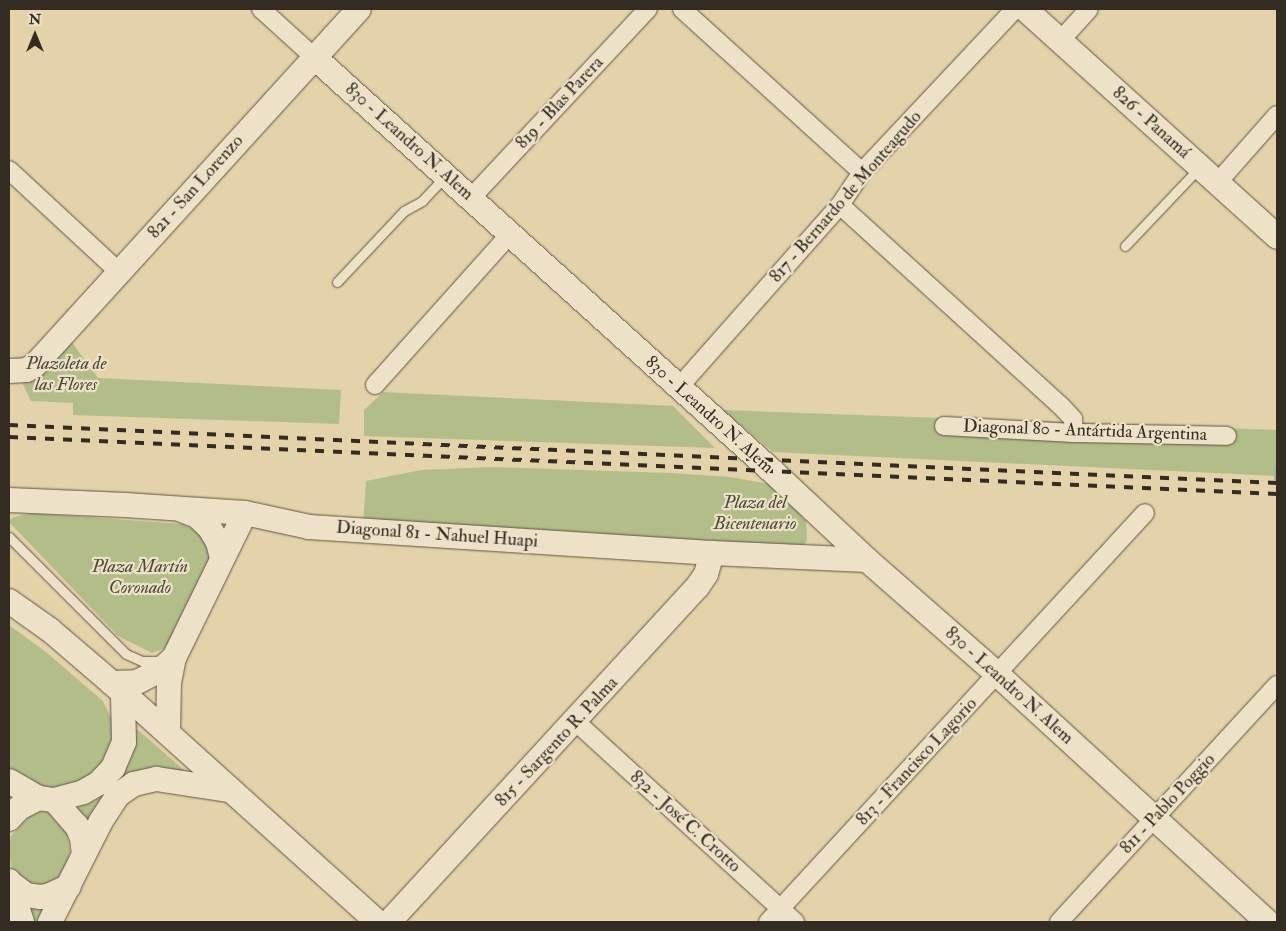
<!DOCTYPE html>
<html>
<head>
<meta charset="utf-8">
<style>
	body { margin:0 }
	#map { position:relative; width:1286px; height:931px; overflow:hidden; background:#e4d3aa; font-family:"IM FELL Double Pica",serif }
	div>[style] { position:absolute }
	.green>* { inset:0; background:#b2bd8a }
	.stream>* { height:5.5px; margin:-2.75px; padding:0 2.75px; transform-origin:2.75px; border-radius:2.75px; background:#96b8a5 }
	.roads { filter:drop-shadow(0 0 1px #605544) drop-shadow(0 0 1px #605544) }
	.lane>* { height:9px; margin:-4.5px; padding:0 4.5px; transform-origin:4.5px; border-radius:4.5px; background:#ede2c8 }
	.street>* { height:18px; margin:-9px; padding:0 9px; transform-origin:9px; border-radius:9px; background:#ede2c8 }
	.secondary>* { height:24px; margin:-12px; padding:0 12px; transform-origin:12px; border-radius:12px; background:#ede2c8 }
	.rail>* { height:4px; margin-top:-2px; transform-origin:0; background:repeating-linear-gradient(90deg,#342b22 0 9px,transparent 0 18px) }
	span { translate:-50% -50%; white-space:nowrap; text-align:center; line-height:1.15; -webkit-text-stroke:4.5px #ede2c8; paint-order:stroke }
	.street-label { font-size:18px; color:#342b22 }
	.park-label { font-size:18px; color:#4d4837; font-style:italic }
	.frame { position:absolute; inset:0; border:10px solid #342b22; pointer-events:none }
	.north { position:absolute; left:10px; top:10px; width:50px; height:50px; -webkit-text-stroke:4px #ede2c8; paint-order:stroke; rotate:0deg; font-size:14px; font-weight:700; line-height:20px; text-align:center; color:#342b22 }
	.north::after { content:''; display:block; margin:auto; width:18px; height:22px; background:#342b22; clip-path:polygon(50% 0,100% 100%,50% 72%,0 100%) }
</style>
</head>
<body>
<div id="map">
	<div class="green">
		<i style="clip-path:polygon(68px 337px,98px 378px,341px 390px,339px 424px,73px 415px,73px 403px,31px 401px,18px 374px)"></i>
		<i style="clip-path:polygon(383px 392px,673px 406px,715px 448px,364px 436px,364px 410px)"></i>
		<i style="clip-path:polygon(723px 410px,1277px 430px,1277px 476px,773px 452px)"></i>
		<i style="clip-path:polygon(491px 467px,671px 473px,730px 477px,775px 485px,806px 521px,807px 541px,803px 546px,363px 525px,366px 481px,421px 470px)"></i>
		<i style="clip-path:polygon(30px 513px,183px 524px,198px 532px,209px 547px,211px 564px,169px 647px,152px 653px,118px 636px,9px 522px,12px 518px)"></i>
		<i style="clip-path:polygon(9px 625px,46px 652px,103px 701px,115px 726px,114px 742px,106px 765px,85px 783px,39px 790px,9px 774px)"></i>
		<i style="clip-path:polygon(137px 729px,193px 778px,121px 780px)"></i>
		<i style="clip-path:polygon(102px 797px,87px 821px,77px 808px)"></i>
		<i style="clip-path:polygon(33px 812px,47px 812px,58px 817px,67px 833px,70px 852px,67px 867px,57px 882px,41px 888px,24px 886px,12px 872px,9px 850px,11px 836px)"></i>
		<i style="clip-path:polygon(27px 903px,52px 906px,40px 922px,31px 922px)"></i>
	</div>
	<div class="stream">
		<i style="left:1277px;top:479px;width:10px;rotate:-90deg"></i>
	</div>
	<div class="roads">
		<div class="lane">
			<i style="left:1125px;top:246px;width:109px;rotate:-46.5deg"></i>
			<i style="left:337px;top:282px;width:98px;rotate:-46.7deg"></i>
			<i style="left:404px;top:211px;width:21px;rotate:-29deg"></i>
			<i style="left:422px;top:201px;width:33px;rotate:-47deg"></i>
			<i style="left:9px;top:537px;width:165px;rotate:45deg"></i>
			<i style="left:126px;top:654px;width:17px;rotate:24deg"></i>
			<i style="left:142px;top:661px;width:19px"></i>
		</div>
		<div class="street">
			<i style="left:261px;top:9px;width:72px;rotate:42.2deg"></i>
			<i style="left:682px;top:9px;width:243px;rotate:42.2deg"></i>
			<i style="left:1060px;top:41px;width:43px;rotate:-47.8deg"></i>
			<i style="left:9px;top:170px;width:150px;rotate:42.8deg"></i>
			<i style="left:1218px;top:182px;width:89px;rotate:-48.6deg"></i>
			<i style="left:471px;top:198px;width:259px;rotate:-46.9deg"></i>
			<i style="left:840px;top:205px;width:299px;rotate:42.3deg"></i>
			<i style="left:1061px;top:406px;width:18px;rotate:47deg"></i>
			<i style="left:1073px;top:419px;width:14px;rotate:86deg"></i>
			<i style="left:375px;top:385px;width:203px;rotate:-48.2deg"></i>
			<i style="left:679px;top:387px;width:243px;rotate:-48.5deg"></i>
			<i style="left:840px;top:205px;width:40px;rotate:-56deg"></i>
			<i style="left:862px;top:172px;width:224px;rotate:-46.8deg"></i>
			<i style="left:944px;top:426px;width:130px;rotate:3.1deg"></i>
			<i style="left:1074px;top:433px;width:153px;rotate:1.1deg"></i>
			<i style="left:576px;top:722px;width:297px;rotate:42.4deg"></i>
			<i style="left:768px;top:922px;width:556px;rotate:-47.33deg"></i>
			<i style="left:1059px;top:922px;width:322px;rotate:-47.4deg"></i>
		</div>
		<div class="secondary">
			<i style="left:1025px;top:9px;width:340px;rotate:42.1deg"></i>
			<i style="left:314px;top:57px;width:617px;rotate:42.11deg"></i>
			<i style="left:772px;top:471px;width:130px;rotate:43.1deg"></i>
			<i style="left:867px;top:560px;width:173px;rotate:41.2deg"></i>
			<i style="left:997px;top:674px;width:367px;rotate:42.5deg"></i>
			<i style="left:9px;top:371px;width:17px;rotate:-3deg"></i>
			<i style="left:26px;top:370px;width:10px;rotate:-29deg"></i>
			<i style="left:35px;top:365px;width:481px;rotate:-47.7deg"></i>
			<i style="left:9px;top:500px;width:116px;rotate:2.5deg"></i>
			<i style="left:125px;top:505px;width:120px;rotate:3.8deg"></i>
			<i style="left:245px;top:513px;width:66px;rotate:12.3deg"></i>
			<i style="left:309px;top:527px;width:404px;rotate:3.7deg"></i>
			<i style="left:712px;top:553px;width:155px;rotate:2.6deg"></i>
			<i style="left:182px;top:510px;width:16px;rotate:22deg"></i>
			<i style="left:197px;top:516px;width:16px;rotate:43deg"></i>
			<i style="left:209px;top:527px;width:17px;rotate:59deg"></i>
			<i style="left:218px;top:542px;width:16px;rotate:76deg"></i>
			<i style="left:9px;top:601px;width:50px;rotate:35.3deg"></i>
			<i style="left:50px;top:630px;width:82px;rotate:40.5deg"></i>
			<i style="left:112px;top:683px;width:357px;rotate:42deg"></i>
			<i style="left:112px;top:683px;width:25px;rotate:-2deg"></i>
			<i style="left:137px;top:682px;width:25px;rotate:-27deg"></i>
			<i style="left:159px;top:671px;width:20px;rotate:-41deg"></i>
			<i style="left:168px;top:733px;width:50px;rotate:-88.9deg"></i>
			<i style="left:169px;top:683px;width:25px;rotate:-79deg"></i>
			<i style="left:174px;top:658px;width:161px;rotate:-63.9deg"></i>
			<i style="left:9px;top:781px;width:34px;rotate:30deg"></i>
			<i style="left:54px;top:800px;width:30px;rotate:-15deg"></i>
			<i style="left:83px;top:792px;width:18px;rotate:-29deg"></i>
			<i style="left:99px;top:783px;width:21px;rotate:-47deg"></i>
			<i style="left:113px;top:768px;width:28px;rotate:-67deg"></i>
			<i style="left:124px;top:742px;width:48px;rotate:-91.2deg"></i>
			<i style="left:9px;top:819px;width:15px;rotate:-48deg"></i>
			<i style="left:19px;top:808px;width:22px;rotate:-27deg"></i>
			<i style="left:39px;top:798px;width:15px;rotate:8deg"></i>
			<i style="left:54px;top:800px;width:35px;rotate:49deg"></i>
			<i style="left:77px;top:826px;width:13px;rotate:67deg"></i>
			<i style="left:82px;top:838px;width:16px;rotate:83deg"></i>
			<i style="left:9px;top:881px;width:43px;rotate:72.4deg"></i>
			<i style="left:9px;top:882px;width:21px;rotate:37deg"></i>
			<i style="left:26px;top:895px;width:14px;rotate:8deg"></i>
			<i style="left:40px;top:897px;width:8px;rotate:-7deg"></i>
			<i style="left:48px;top:896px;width:23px;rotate:-25deg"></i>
			<i style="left:50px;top:922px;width:113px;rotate:-63.2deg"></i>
			<i style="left:101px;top:821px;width:31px;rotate:-57deg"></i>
			<i style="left:118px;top:795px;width:19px;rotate:-35deg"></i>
			<i style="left:134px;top:784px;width:23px;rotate:-13deg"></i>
			<i style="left:156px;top:779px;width:74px;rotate:8.6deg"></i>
			<i style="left:389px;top:922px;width:456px;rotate:-47.4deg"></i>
			<i style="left:698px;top:586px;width:14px;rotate:-56deg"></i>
			<i style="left:706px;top:574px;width:22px;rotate:-74deg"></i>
		</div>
	</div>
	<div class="rail">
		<i style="left:9px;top:425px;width:1269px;rotate:2.62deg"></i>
		<i style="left:9px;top:437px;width:1269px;rotate:2.57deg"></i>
	</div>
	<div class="street-label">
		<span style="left:560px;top:103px;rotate:-47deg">819 - Blas Parera</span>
		<span style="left:1151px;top:123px;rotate:42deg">826 - Panamá</span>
		<span style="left:409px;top:142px;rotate:42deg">830 - Leandro N. Alem</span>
		<span style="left:196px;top:187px;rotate:-48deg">821 - San Lorenzo</span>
		<span style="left:846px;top:197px;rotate:-49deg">817 - Bernardo de Monteagudo</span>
		<span style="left:709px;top:415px;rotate:42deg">830 - Leandro N. Alem</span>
		<span style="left:1085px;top:431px;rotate:2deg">Diagonal 80 - Antártida Argentina</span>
		<span style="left:437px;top:535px;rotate:4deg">Diagonal 81 - Nahuel Huapi</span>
		<span style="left:1009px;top:686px;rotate:42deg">830 - Leandro N. Alem</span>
		<span style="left:557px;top:742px;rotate:-47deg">815 - Sargento R. Palma</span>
		<span style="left:917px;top:762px;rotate:-47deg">813 - Francisco Lagorio</span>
		<span style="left:1168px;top:804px;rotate:-47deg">811 - Pablo Poggio</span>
		<span style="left:685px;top:822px;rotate:42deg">832 - José C. Crotto</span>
	</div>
	<div class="park-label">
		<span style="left:66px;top:375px">Plazoleta de<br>las Flores</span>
		<span style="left:755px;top:514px">Plaza del<br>Bicentenario</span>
		<span style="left:140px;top:578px">Plaza Martín<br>Coronado</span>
	</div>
	<div class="frame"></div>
	<div class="north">N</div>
</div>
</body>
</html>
